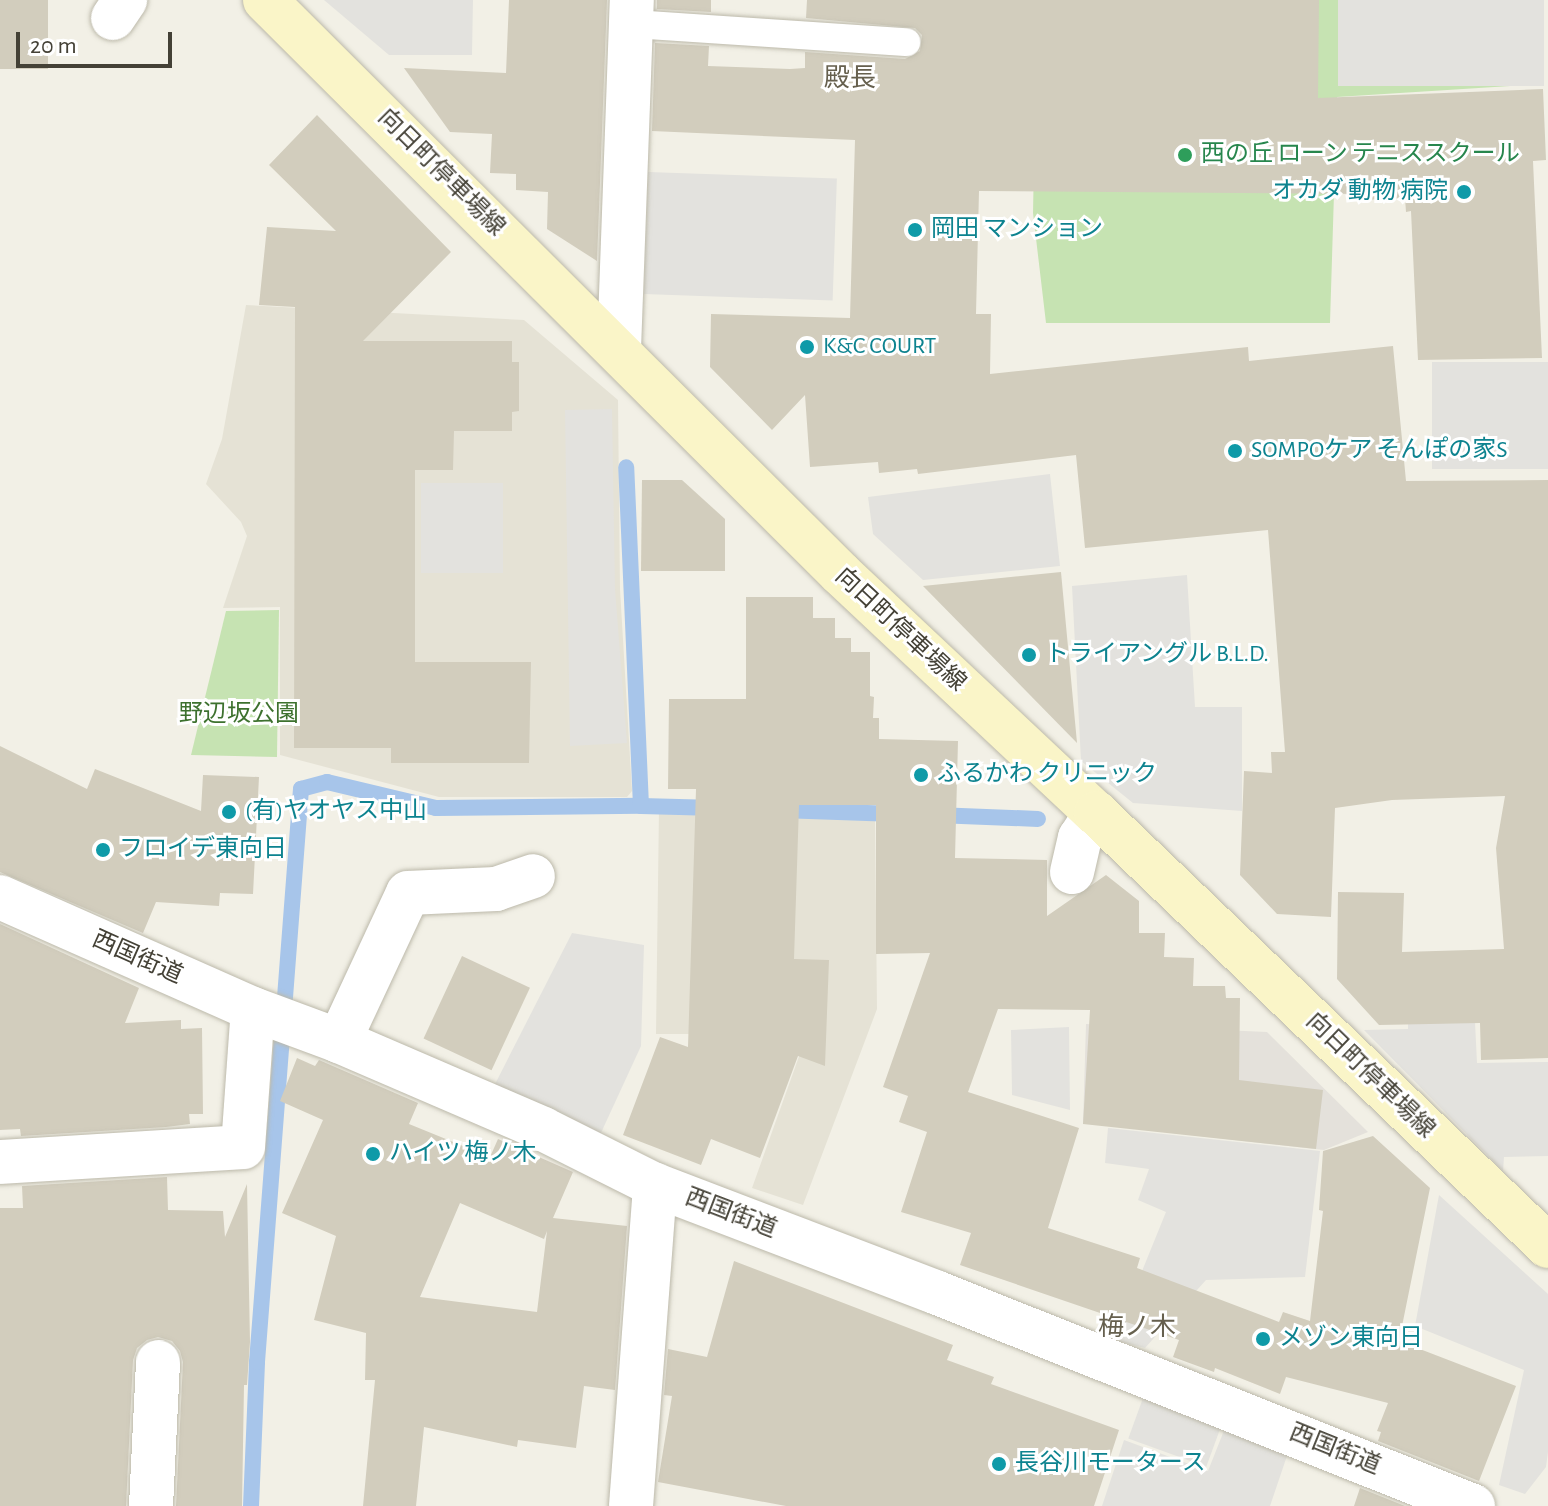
<!DOCTYPE html>
<html>
<head>
<meta charset="utf-8">
<style>
	body { margin:0 }
	#map { position:relative; width:1548px; height:1506px; overflow:hidden; background:#f2f0e6; font-family:"Alegreya Sans","Noto Sans JP",sans-serif }
	div>[style] { position:absolute }
	.residential>* { inset:0; background:#e5e2d5 }
	.industrial>* { inset:0; background:#e4e1db }
	.green>* { inset:0; background:#c6e3b2 }
	.parking>* { inset:0; background:#e3e2de; transform-origin:0 0 }
	.stream>* { height:16px; margin:-8px; padding:0 8px; transform-origin:8px; border-radius:8px; background:#a7c5ea }
	.building>* { inset:0; background:#d2cdbd; transform-origin:0 0 }
	.roads { filter:drop-shadow(0 0 2px #bcb9aa) drop-shadow(0 0 2px #bcb9aa) }
	.lane>* { height:28px; margin:-14px; padding:0 14px; transform-origin:14px; border-radius:14px; background:#fff }
	.street>* { height:44px; margin:-22px; padding:0 22px; transform-origin:22px; border-radius:22px; background:#fff }
	.secondary>* { height:44px; margin:-22px; padding:0 22px; transform-origin:22px; border-radius:22px; background:#faf5c8 }
	.dots>* { width:22px; height:22px; translate:-50% -50%; box-sizing:border-box; border:4px solid #fff; border-radius:50% }
	span { translate:-50% -50%; white-space:nowrap; text-align:center; line-height:1.15; -webkit-text-stroke:6px #fff; paint-order:stroke }
	.leisure-label { font-size:24px; color:#27864d }
	.left { translate:0 -50%; text-align:left }
	.street-label { font-size:24px; color:#444136 }
	.culture-label { font-size:24px; color:#0d838f }
	.right { translate:-100% -50%; text-align:right }
	.park-label { font-size:24px; color:#3d712e }
	.neighbourhood-label { font-size:26px; color:#66604e }
	.scale { position:absolute; left:16px; top:32px; width:156px; height:36px; box-sizing:border-box; border:4px solid #444136; border-top:0; padding-left:10px; font-size:24px; line-height:28px; white-space:nowrap; color:#444136; -webkit-text-stroke:6px #fff; paint-order:stroke }
</style>
</head>
<body>
<div id="map">
	<div class="residential">
		<i style="clip-path:polygon(246px 305px,524px 320px,618px 400px,620px 589px,632px 791px,627px 797px,439px 797px,280px 755px,280px 607px,223px 608px,247px 536px,241px 522px,206px 484px,222px 439px)"></i>
		<i style="clip-path:polygon(659px 808px,875px 817px,877px 1009px,803px 1205px,752px 1188px,807px 1034px,656px 1034px)"></i>
	</div>
	<div class="industrial">
		<i style="clip-path:polygon(1086px 1024px,1267px 1032px,1368px 1132px,1324px 1150px,1083px 1123px)"></i>
	</div>
	<div class="green">
		<i style="clip-path:polygon(1037px 0,1543px 0,1543px 84px,1337px 97px,1330px 323px,1046px 323px,1033px 213px)"></i>
		<i style="clip-path:polygon(279px 610px,277px 757px,191px 755px,226px 611px)"></i>
	</div>
	<div class="parking">
		<i style="clip-path:polygon(324px 0,473px 0,472px 55px,389px 55px)"></i>
		<i style="left:1338px;top:0;width:206px;height:86px"></i>
		<i style="left:648px;top:172px;width:189px;height:122px;rotate:2deg"></i>
		<i style="left:1548px;top:362px;width:107px;height:116px;rotate:90deg"></i>
		<i style="clip-path:polygon(612px 409px,615px 589px,627px 743px,570px 746px,565px 410px)"></i>
		<i style="clip-path:polygon(1050px 474px,1060px 566px,923px 580px,873px 534px,868px 497px)"></i>
		<i style="left:421px;top:483px;width:82px;height:90px"></i>
		<i style="clip-path:polygon(1187px 575px,1195px 707px,1242px 707px,1242px 811px,1133px 803px,1081px 761px,1072px 586px)"></i>
		<i style="clip-path:polygon(572px 933px,644px 945px,641px 1046px,600px 1135px,493px 1088px)"></i>
		<i style="clip-path:polygon(1475px 1022px,1477px 1063px,1548px 1062px,1548px 1156px,1504px 1157px,1503px 1171px,1364px 1030px,1408px 1029px,1408px 1023px)"></i>
		<i style="clip-path:polygon(1069px 1027px,1070px 1110px,1012px 1095px,1011px 1030px)"></i>
		<i style="clip-path:polygon(1108px 1128px,1320px 1151px,1305px 1277px,1206px 1280px,1145px 1348px,1114px 1340px,1166px 1212px,1138px 1200px,1149px 1169px,1105px 1163px)"></i>
		<i style="clip-path:polygon(1439px 1195px,1548px 1294px,1548px 1452px,1546px 1467px,1525px 1494px,1499px 1485px,1524px 1370px,1415px 1326px)"></i>
		<i style="left:1143px;top:1398px;width:83px;height:43px;rotate:20deg"></i>
		<i style="clip-path:polygon(1225px 1428px,1289px 1450px,1270px 1506px,1102px 1506px,1124px 1440px,1208px 1471px)"></i>
	</div>
	<div class="stream">
		<i style="left:641px;top:806px;width:76px;rotate:1.5deg"></i>
		<i style="left:780px;top:810px;width:116px;rotate:2deg"></i>
		<i style="left:936px;top:815px;width:102px;rotate:2.2deg"></i>
		<i style="left:251px;top:1506px;width:144px;rotate:-87.6deg"></i>
		<i style="left:257px;top:1362px;width:575px;rotate:-85.61deg"></i>
		<i style="left:301px;top:789px;width:27px;rotate:-15deg"></i>
		<i style="left:327px;top:782px;width:112px;rotate:13.4deg"></i>
		<i style="left:436px;top:808px;width:205px;rotate:-0.6deg"></i>
		<i style="left:641px;top:806px;width:339px;rotate:-92.5deg"></i>
	</div>
	<div class="building">
		<i style="left:0;top:0;width:48px;height:69px"></i>
		<i style="clip-path:polygon(509px 0,607px 0,597px 261px,547px 229px,548px 192px,516px 190px,516px 174px,490px 173px,492px 134px,450px 132px,404px 68px,506px 73px)"></i>
		<i style="clip-path:polygon(657px 0,711px 0,711px 12px,657px 9px)"></i>
		<i style="clip-path:polygon(807px 0,1319px 0,1318px 98px,1543px 89px,1546px 160px,1533px 161px,1542px 358px,1418px 360px,1411px 211px,1406px 212px,1405px 198px,1363px 200px,1363px 194px,979px 191px,976px 314px,991px 314px,990px 374px,1248px 347px,1249px 361px,1393px 346px,1406px 481px,1548px 480px,1548px 1058px,1481px 1060px,1480px 1023px,1379px 1025px,1337px 979px,1338px 892px,1404px 893px,1402px 952px,1504px 949px,1496px 848px,1505px 796px,1392px 800px,1335px 808px,1331px 917px,1277px 914px,1240px 875px,1244px 771px,1272px 773px,1271px 752px,1285px 752px,1268px 530px,1085px 548px,1076px 455px,918px 474px,917px 469px,879px 473px,878px 462px,810px 467px,805px 395px,772px 430px,710px 367px,711px 314px,850px 318px,855px 140px,652px 131px,655px 43px,709px 46px,708px 66px,790px 69px,805px 68px,805px 52px,905px 59px,920px 51px,922px 35px,915px 28px,806px 18px)"></i>
		<i style="clip-path:polygon(317px 115px,451px 252px,363px 341px,512px 341px,512px 362px,519px 362px,519px 411px,512px 412px,512px 431px,454px 431px,453px 470px,415px 470px,415px 662px,531px 662px,529px 763px,391px 763px,391px 748px,294px 748px,295px 307px,259px 305px,267px 227px,336px 231px,269px 165px)"></i>
		<i style="clip-path:polygon(642px 480px,682px 480px,725px 519px,725px 571px,641px 571px)"></i>
		<i style="clip-path:polygon(1061px 572px,1077px 743px,923px 586px)"></i>
		<i style="clip-path:polygon(746px 597px,813px 597px,813px 618px,835px 618px,835px 638px,851px 638px,851px 652px,870px 652px,870px 696px,874px 697px,873px 718px,879px 718px,879px 739px,958px 741px,955px 858px,1047px 860px,1047px 916px,1106px 875px,1139px 901px,1139px 933px,1165px 933px,1164px 957px,1194px 958px,1193px 986px,1225px 986px,1226px 998px,1240px 998px,1239px 1080px,1323px 1090px,1316px 1149px,1083px 1124px,1090px 1010px,998px 1009px,968px 1092px,1079px 1128px,1048px 1228px,1140px 1258px,1137px 1268px,1279px 1322px,1283px 1312px,1310px 1321px,1323px 1211px,1319px 1210px,1323px 1151px,1373px 1136px,1430px 1188px,1399px 1341px,1516px 1386px,1479px 1481px,1378px 1441px,1381px 1432px,1377px 1431px,1388px 1403px,1286px 1377px,1280px 1394px,1215px 1368px,1214px 1372px,1173px 1357px,1179px 1340px,960px 1265px,971px 1233px,901px 1212px,927px 1132px,899px 1122px,908px 1096px,883px 1087px,930px 953px,876px 954px,876px 805px,799px 805px,794px 959px,829px 960px,825px 1066px,798px 1056px,760px 1158px,711px 1139px,701px 1165px,623px 1135px,660px 1037px,688px 1047px,696px 789px,668px 789px,669px 699px,746px 699px)"></i>
		<i style="clip-path:polygon(0 746px,87px 789px,95px 769px,201px 811px,203px 775px,259px 777px,253px 894px,220px 893px,219px 906px,156px 902px,143px 933px,0 872px)"></i>
		<i style="clip-path:polygon(0 924px,139px 988px,125px 1023px,181px 1020px,181px 1029px,202px 1028px,203px 1114px,189px 1114px,190px 1124px,166px 1127px,21px 1136px,20px 1129px,0 1130px)"></i>
		<i style="left:462px;top:956px;width:75px;height:91px;rotate:25deg"></i>
		<i style="clip-path:polygon(evenodd,297px 1058px,315px 1066px,319px 1060px,418px 1103px,409px 1124px,490px 1157px,498px 1139px,573px 1172px,553px 1218px,627px 1226px,615px 1390px,584px 1386px,576px 1448px,518px 1440px,517px 1447px,424px 1427px,416px 1506px,363px 1506px,375px 1380px,365px 1380px,366px 1333px,314px 1320px,336px 1236px,282px 1213px,323px 1120px,280px 1101px,297px 1058px,460px 1203px,544px 1239px,547px 1231px,537px 1312px,420px 1297px,460px 1203px)"></i>
		<i style="clip-path:polygon(167px 1177px,168px 1210px,223px 1211px,225px 1237px,247px 1184px,250px 1342px,247px 1385px,244px 1385px,242px 1506px,176px 1506px,183px 1362px,180px 1351px,172px 1341px,158px 1337px,147px 1340px,137px 1348px,133px 1360px,126px 1506px,0 1506px,0 1208px,23px 1208px,22px 1186px)"></i>
		<i style="clip-path:polygon(734px 1261px,953px 1345px,947px 1360px,994px 1377px,991px 1384px,1119px 1430px,1094px 1506px,786px 1506px,658px 1482px,672px 1396px,664px 1395px,668px 1349px,707px 1357px)"></i>
		<i style="clip-path:polygon(1360px 1488px,1405px 1506px,1354px 1506px)"></i>
	</div>
	<div class="roads">
		<div class="lane">
			<i style="left:632px;top:24px;width:275px;rotate:3.8deg"></i>
		</div>
		<div class="street">
			<i style="left:113px;top:18px;width:22px;rotate:-56deg"></i>
			<i style="left:619px;top:349px;width:349px;rotate:-87.9deg"></i>
			<i style="left:1072px;top:872px;width:35px;rotate:-77deg"></i>
			<i style="left:1080px;top:838px;width:30px;rotate:-57deg"></i>
			<i style="left:0;top:897px;width:277px;rotate:23.9deg"></i>
			<i style="left:253px;top:1009px;width:92px;rotate:20.4deg"></i>
			<i style="left:339px;top:1041px;width:222px;rotate:23.3deg"></i>
			<i style="left:543px;top:1129px;width:125px;rotate:26.6deg"></i>
			<i style="left:655px;top:1185px;width:300px;rotate:20.9deg"></i>
			<i style="left:935px;top:1292px;width:579px;rotate:21.69deg"></i>
			<i style="left:339px;top:1041px;width:163px;rotate:-65deg"></i>
			<i style="left:408px;top:893px;width:88px;rotate:-2.6deg"></i>
			<i style="left:496px;top:889px;width:39px;rotate:-19deg"></i>
			<i style="left:0;top:1162px;width:243px;rotate:-3.5deg"></i>
			<i style="left:243px;top:1147px;width:138px;rotate:-85.9deg"></i>
			<i style="left:151px;top:1506px;width:144px;rotate:-87.2deg"></i>
			<i style="left:631px;top:1506px;width:322px;rotate:-85.7deg"></i>
		</div>
		<div class="secondary">
			<i style="left:265px;top:0;width:812px;rotate:44.9deg"></i>
			<i style="left:840px;top:573px;width:351px;rotate:43.2deg"></i>
			<i style="left:1096px;top:813px;width:626px;rotate:43.77deg"></i>
		</div>
	</div>
	<div class="dots">
		<i style="left:1185px;top:155px;background:#2e9e5b"></i>
		<i style="left:1464px;top:192px;background:#0f9aa8"></i>
		<i style="left:915px;top:230px;background:#0f9aa8"></i>
		<i style="left:807px;top:347px;background:#0f9aa8"></i>
		<i style="left:1235px;top:451px;background:#0f9aa8"></i>
		<i style="left:1029px;top:655px;background:#0f9aa8"></i>
		<i style="left:921px;top:775px;background:#0f9aa8"></i>
		<i style="left:229px;top:812px;background:#0f9aa8"></i>
		<i style="left:103px;top:850px;background:#0f9aa8"></i>
		<i style="left:373px;top:1154px;background:#0f9aa8"></i>
		<i style="left:1263px;top:1339px;background:#0f9aa8"></i>
		<i style="left:999px;top:1464px;background:#0f9aa8"></i>
	</div>
	<div class="leisure-label">
		<span class="left" style="left:1201px;top:155px">西の丘 ローン テニススクール</span>
	</div>
	<div class="street-label">
		<span style="left:441px;top:173px;rotate:45deg">向日町停車場線</span>
		<span style="left:900px;top:630px;rotate:43deg">向日町停車場線</span>
		<span style="left:137px;top:958px;rotate:24deg">西国街道</span>
		<span style="left:1370px;top:1076px;rotate:44deg">向日町停車場線</span>
		<span style="left:731px;top:1214px;rotate:21deg">西国街道</span>
		<span style="left:1335px;top:1450px;rotate:22deg">西国街道</span>
	</div>
	<div class="culture-label">
		<span class="right" style="left:1448px;top:192px">オカダ 動物 病院</span>
		<span class="left" style="left:931px;top:230px">岡田 マンション</span>
		<span class="left" style="left:823px;top:347px">K&amp;C COURT</span>
		<span class="left" style="left:1251px;top:451px">SOMPOケア そんぽの家S</span>
		<span class="left" style="left:1045px;top:655px">トライアングル B.L.D.</span>
		<span class="left" style="left:937px;top:775px">ふるかわ クリニック</span>
		<span class="left" style="left:245px;top:812px">(有)ヤオヤス中山</span>
		<span class="left" style="left:119px;top:850px">フロイデ東向日</span>
		<span class="left" style="left:389px;top:1154px">ハイツ 梅ノ木</span>
		<span class="left" style="left:1279px;top:1339px">メゾン東向日</span>
		<span class="left" style="left:1015px;top:1464px">長谷川モータース</span>
	</div>
	<div class="park-label">
		<span style="left:239px;top:715px">野辺坂公園</span>
	</div>
	<div class="neighbourhood-label">
		<span style="left:850px;top:79px">殿長</span>
		<span style="left:1137px;top:1328px">梅ノ木</span>
	</div>
	<div class="scale">20 m</div>
</div>
</body>
</html>
